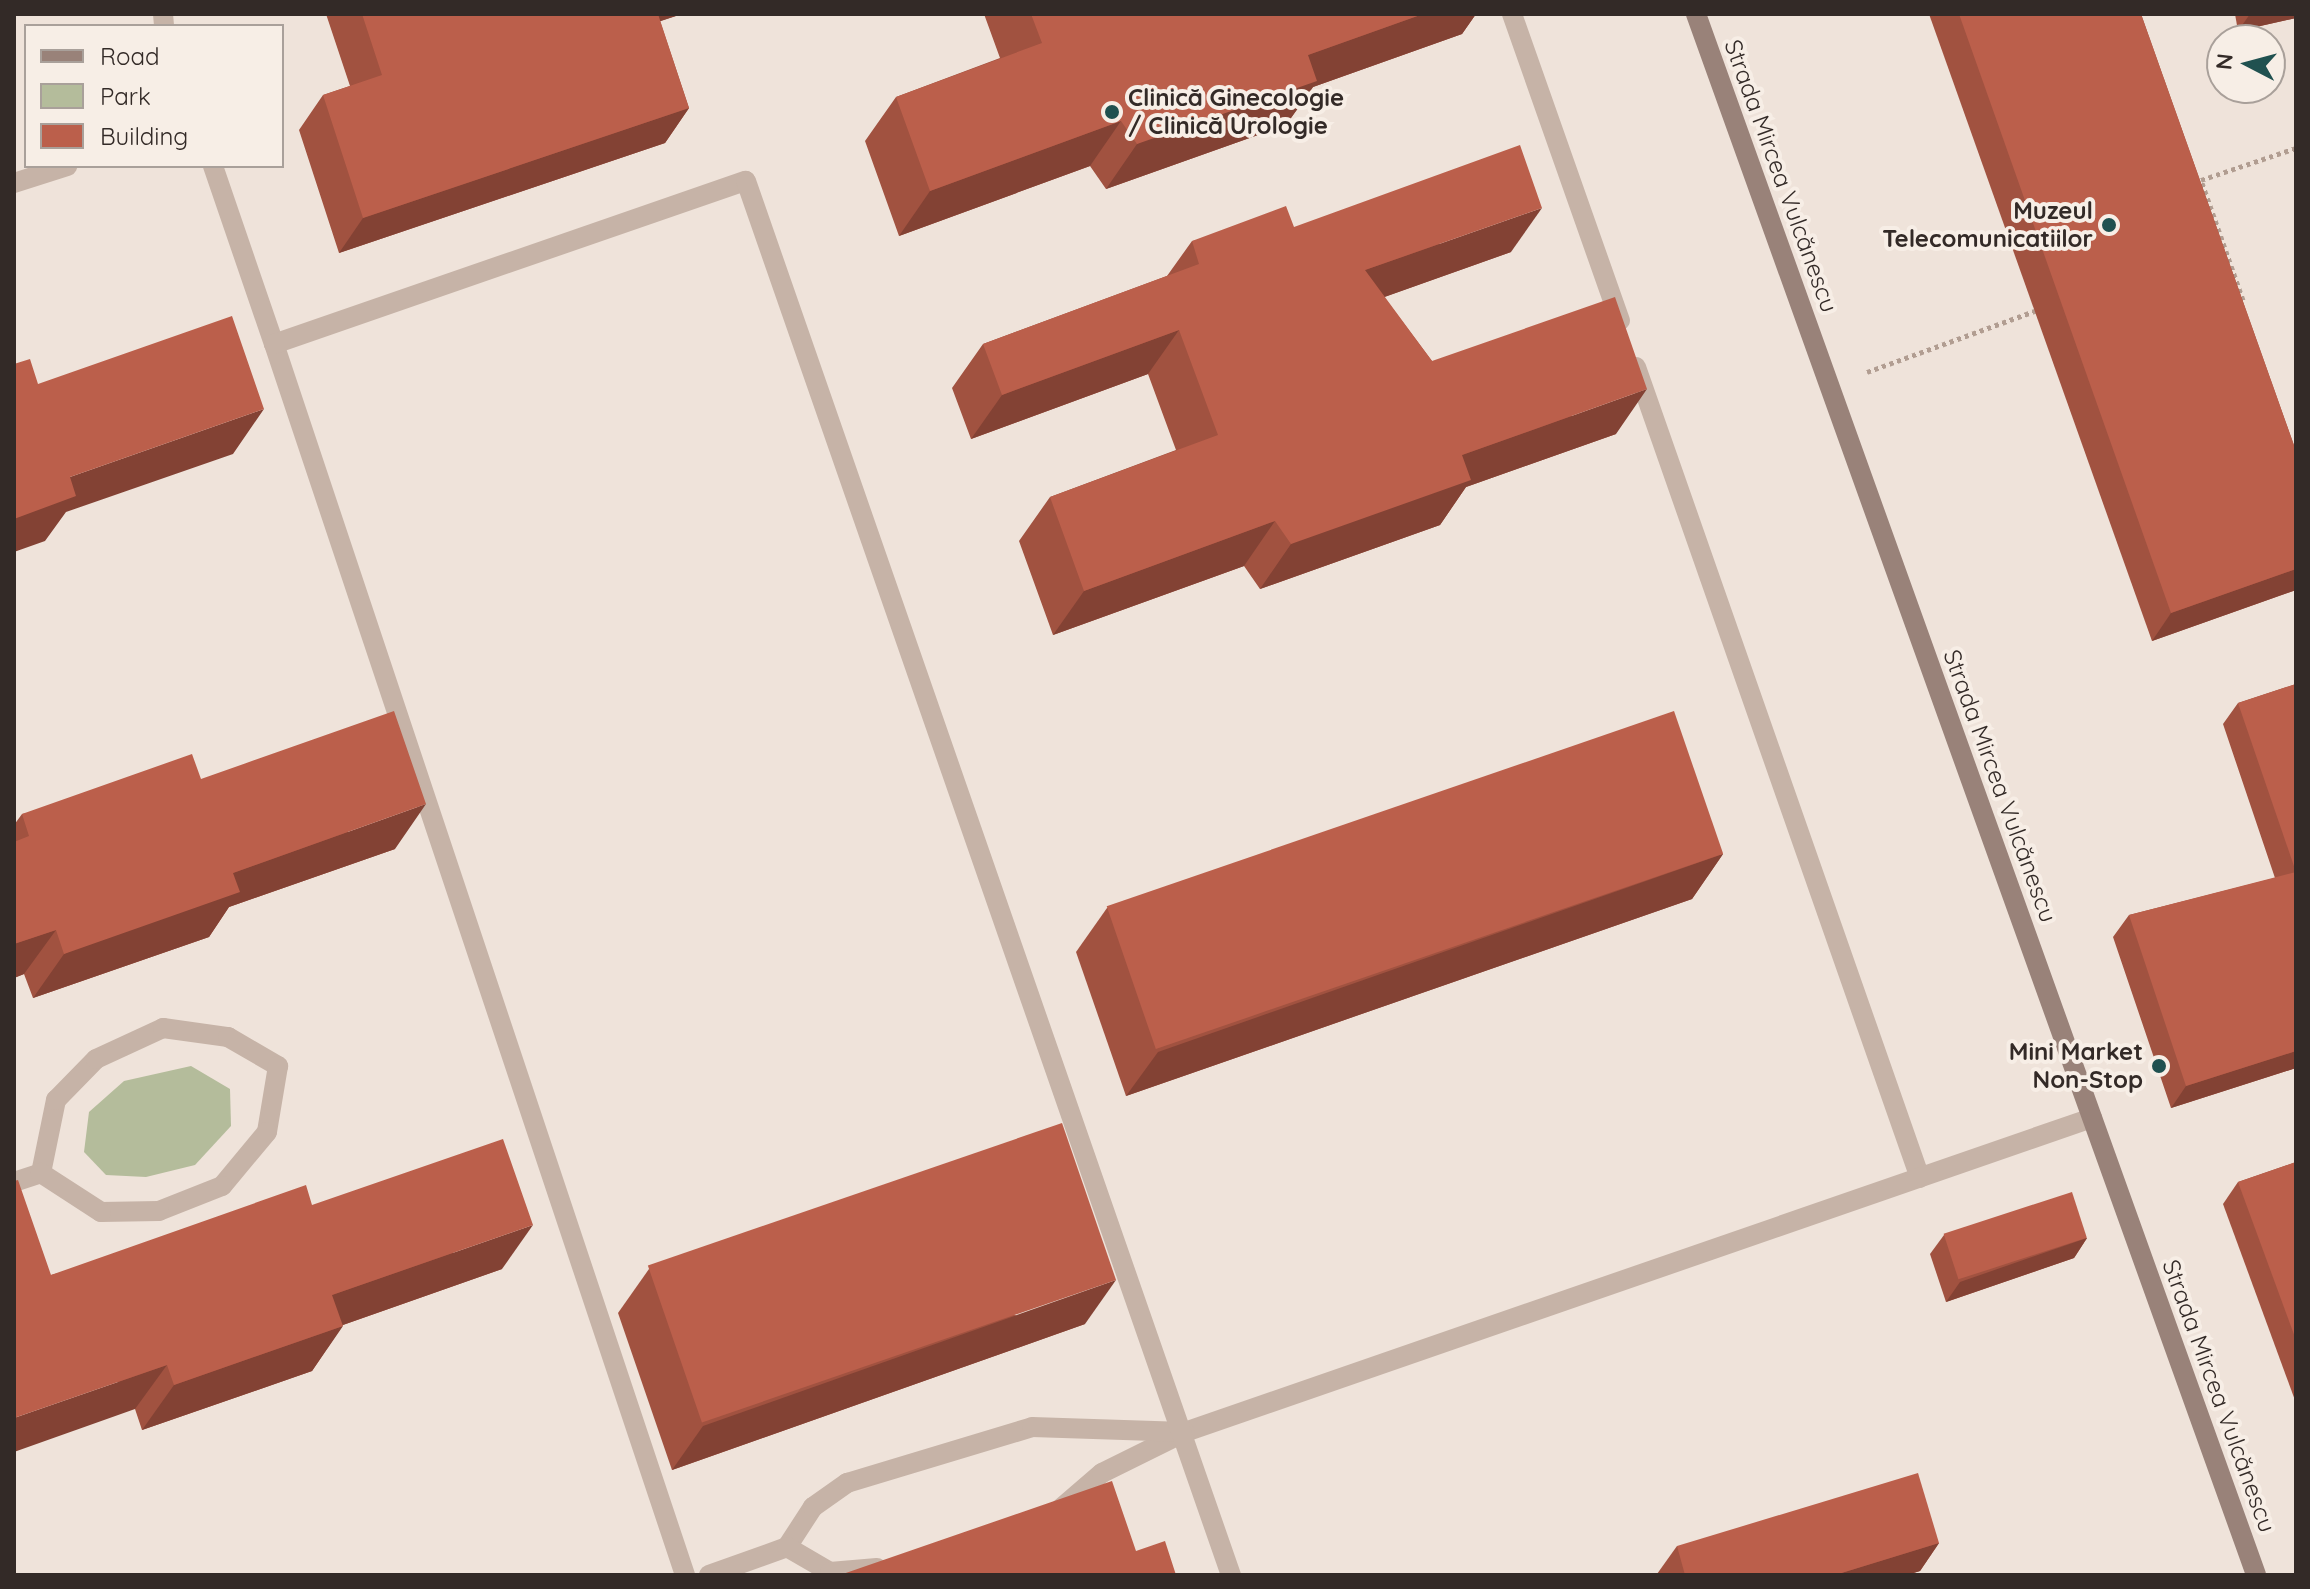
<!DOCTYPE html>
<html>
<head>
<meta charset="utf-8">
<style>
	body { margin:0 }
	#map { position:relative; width:2310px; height:1589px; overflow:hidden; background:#efe3da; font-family:Quicksand,sans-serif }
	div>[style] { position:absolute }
	.green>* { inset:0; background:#b4bc9b }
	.path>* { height:5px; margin-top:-2.5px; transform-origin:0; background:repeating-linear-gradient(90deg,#b19d91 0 4px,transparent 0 8px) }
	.service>* { height:20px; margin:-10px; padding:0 10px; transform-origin:10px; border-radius:10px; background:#c6b3a7 }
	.secondary>* { height:20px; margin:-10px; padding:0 10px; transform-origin:10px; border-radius:10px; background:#998279 }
	.wall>* { inset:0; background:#a15240 }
	.shaded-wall>* { inset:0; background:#834234 }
	.building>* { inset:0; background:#bb5f4b; transform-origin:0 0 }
	.dots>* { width:22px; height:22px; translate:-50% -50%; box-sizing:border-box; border:4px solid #f7eee6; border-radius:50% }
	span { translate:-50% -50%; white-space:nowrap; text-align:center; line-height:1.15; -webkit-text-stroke:8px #f7eee6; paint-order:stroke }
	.poi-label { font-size:24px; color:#332a27; font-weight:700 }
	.left { translate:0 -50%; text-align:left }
	.right { translate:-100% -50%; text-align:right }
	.street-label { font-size:24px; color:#332a27 }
	.frame { position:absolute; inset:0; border:16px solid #332a27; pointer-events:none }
	.legend { position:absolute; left:24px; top:24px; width:260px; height:144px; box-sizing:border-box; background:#f7eee6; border:2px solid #a9a09a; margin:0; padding:10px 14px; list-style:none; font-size:24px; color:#332a27 }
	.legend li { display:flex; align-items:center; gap:16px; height:40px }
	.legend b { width:40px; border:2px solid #a9a09a }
	.north { position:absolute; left:2206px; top:24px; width:80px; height:80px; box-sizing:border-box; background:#f7eee6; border:2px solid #a9a09a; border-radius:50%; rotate:276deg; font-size:22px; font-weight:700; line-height:32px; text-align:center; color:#332a27 }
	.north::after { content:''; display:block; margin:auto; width:28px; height:36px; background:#205150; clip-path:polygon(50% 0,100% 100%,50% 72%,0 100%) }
</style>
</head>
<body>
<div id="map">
	<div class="green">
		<i style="clip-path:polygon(191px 1066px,230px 1089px,231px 1126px,195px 1165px,146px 1177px,106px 1175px,84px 1152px,89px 1112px,124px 1081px)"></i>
	</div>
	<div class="path">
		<i style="left:2243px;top:300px;width:127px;rotate:-109.3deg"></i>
		<i style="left:2201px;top:180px;width:100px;rotate:-18.6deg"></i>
		<i style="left:1867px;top:372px;width:179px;rotate:-20deg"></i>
	</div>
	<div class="service">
		<i style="left:163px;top:14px;width:12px;rotate:85deg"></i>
		<i style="left:1512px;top:14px;width:325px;rotate:70.6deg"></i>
		<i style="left:213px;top:166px;width:188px;rotate:71.1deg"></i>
		<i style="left:14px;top:183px;width:56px;rotate:-17.8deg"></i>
		<i style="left:1636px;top:367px;width:859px;rotate:70.7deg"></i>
		<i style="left:14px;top:1182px;width:28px;rotate:-18deg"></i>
		<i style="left:41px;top:1173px;width:75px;rotate:-78.4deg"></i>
		<i style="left:56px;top:1100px;width:57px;rotate:-45.7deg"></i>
		<i style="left:96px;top:1059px;width:74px;rotate:-24.8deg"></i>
		<i style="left:163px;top:1028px;width:66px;rotate:7.9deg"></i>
		<i style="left:228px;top:1037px;width:58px;rotate:30.1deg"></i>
		<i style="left:278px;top:1066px;width:67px;rotate:99.5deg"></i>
		<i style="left:267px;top:1132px;width:70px;rotate:129.8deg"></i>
		<i style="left:222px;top:1186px;width:68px;rotate:158.4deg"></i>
		<i style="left:159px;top:1211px;width:58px;rotate:179deg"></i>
		<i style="left:101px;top:1212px;width:72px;rotate:-147deg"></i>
		<i style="left:1060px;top:1509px;width:55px;rotate:-40.6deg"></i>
		<i style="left:1102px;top:1473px;width:93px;rotate:-26.3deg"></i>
		<i style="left:1185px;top:1432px;width:960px;rotate:-19.1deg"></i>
		<i style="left:787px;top:1547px;width:48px;rotate:-57deg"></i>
		<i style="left:813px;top:1507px;width:42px;rotate:-35.2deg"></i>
		<i style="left:847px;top:1483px;width:193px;rotate:-16.8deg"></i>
		<i style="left:1032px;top:1427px;width:153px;rotate:1.9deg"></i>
		<i style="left:685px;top:1575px;width:1298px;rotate:-108.46deg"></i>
		<i style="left:274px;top:344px;width:499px;rotate:-19.1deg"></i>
		<i style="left:746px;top:181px;width:1476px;rotate:70.82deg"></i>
		<i style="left:709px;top:1575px;width:83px;rotate:-19.7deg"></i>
		<i style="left:787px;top:1547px;width:50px;rotate:30.2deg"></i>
		<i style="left:830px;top:1572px;width:47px;rotate:-4.9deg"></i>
	</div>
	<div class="secondary">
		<i style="left:1696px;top:14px;width:1658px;rotate:70.26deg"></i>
	</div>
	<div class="wall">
		<i style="clip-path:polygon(326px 14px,682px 14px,660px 21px,689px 108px,665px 143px,339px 253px,299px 130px,323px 95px,350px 86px)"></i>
		<i style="clip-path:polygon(984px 14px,1476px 14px,1462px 34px,1313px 87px,1286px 125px,1106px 189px,1090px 166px,899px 236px,865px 141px,896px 97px,1000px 58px)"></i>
		<i style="clip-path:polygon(1929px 14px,2141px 14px,2296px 451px,2296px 590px,2152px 641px)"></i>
		<i style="clip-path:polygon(2235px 14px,2296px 14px,2296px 18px,2238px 31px)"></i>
		<i style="clip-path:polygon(1294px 227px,1511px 252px,1384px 297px,1432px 361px,1616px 434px,1466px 487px,1440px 525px,1260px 589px,1244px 566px,1053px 635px,1019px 541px,1050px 497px,1176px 450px,1148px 374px,971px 439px,952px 388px,983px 344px,1167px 276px,1192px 241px)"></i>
		<i style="clip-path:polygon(2296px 684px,2296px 1068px,2171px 1108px,2113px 937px,2129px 915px,2275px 878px,2223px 724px,2238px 703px)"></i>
		<i style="clip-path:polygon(201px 779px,395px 849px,229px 907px,209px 937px,33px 998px,24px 974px,14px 978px,14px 825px,22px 814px)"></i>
		<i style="clip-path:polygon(1723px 854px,1692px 899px,1126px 1096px,1076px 952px,1107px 908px)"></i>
		<i style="clip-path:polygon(2296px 1162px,2296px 1403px,2223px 1204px,2238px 1182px)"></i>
		<i style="clip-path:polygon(312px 1205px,502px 1269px,343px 1325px,312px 1371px,142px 1430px,135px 1409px,51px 1275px)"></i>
		<i style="clip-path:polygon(1944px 1235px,2087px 1238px,2074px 1258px,1946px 1302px,1930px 1254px)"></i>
		<i style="clip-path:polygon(649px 1269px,1085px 1324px,672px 1470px,618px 1313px)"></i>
		<i style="clip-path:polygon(1939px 1543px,1920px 1571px,1907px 1575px,1657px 1574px,1677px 1546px)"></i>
	</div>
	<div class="shaded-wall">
		<i style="clip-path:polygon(640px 14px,682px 14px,628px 32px)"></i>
		<i style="clip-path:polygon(1423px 14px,1476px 14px,1462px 34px,1313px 87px,1286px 125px,1106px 189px,1137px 144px,1308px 55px)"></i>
		<i style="clip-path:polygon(2250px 14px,2296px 14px,2296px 18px,2238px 31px)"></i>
		<i style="clip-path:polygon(689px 108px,665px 143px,339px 253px,363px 218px)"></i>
		<i style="clip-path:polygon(1121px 121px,1090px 166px,899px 236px,930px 191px)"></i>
		<i style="clip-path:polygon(1542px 208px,1511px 252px,1334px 315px,1365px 270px)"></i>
		<i style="clip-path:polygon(1179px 330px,1148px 374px,971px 439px,1002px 395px)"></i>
		<i style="clip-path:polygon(1647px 389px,1616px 434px,1466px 487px,1440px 525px,1260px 589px,1291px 544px,1462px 455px)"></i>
		<i style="clip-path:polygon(264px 409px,233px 454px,66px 512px,45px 541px,14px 552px,14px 519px,70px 477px)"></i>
		<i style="clip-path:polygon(1275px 521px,1244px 566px,1053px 635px,1084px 591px)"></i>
		<i style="clip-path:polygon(2296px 569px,2296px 590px,2152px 641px,2171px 613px)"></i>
		<i style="clip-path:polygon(426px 804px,395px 849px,229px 907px,209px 937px,33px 998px,64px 954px,233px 873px)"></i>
		<i style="clip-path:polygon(1723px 854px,1692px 899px,1126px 1096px,1158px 1052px)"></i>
		<i style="clip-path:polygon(56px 930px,24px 974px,14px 978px,14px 944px)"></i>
		<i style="clip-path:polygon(2296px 1051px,2296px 1068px,2171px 1108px,2186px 1086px)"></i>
		<i style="clip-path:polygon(533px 1225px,502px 1269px,300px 1340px,332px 1295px)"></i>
		<i style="clip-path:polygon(2087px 1238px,2074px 1258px,1946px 1302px,1960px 1282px)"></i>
		<i style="clip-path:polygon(1116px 1280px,1085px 1324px,672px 1470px,703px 1426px)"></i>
		<i style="clip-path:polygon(343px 1326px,312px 1371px,142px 1430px,174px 1385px)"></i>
		<i style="clip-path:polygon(167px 1365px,135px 1409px,14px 1452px,14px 1418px)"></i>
		<i style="clip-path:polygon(1939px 1543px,1920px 1571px,1907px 1575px,1835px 1575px)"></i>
	</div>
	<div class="building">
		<i style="clip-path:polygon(362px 14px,658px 14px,689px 108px,363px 218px,323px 95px,382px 75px)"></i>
		<i style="clip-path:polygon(1031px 14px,1423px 14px,1308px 55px,1317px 81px,1137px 144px,1121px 121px,930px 191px,896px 97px,1042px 43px)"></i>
		<i style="clip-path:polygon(1959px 14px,2141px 14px,2296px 451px,2296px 569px,2171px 613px)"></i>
		<i style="clip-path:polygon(1520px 145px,1542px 208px,1365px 270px,1432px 361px,1615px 297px,1647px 389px,1462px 455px,1471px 480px,1291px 544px,1275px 521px,1084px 591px,1050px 497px,1218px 435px,1179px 330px,1002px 395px,983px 344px,1199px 264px,1192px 241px,1286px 206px,1294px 227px)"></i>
		<i style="clip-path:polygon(232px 316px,264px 409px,70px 477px,76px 496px,14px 519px,14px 364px,30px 359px,38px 384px)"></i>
		<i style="clip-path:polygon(2296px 684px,2296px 872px,2238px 703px)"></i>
		<i style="clip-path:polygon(394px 711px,426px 804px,233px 873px,240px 892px,64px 954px,56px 930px,14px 944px,14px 842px,29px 836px,22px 814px,192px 754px,201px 779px)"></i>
		<i style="left:1674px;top:711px;width:151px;height:600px;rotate:71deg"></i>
		<i style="clip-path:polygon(2296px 872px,2296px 1051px,2186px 1086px,2129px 915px)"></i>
		<i style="left:1062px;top:1123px;width:166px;height:438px;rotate:71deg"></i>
		<i style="clip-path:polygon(503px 1139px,533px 1225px,332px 1295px,343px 1326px,174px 1385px,167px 1365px,14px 1418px,14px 1181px,18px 1180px,51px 1275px,306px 1185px,312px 1205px)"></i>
		<i style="clip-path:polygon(2296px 1162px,2296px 1340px,2238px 1182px)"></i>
		<i style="left:2072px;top:1192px;width:48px;height:135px;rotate:72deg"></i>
		<i style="clip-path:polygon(1918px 1473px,1939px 1543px,1835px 1575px,1685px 1575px,1677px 1546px)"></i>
		<i style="clip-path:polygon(1112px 1481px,1136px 1551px,1165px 1541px,1176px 1575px,840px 1575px)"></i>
	</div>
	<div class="dots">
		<i style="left:1112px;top:112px;background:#205150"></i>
		<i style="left:2109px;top:225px;background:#205150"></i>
		<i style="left:2159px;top:1066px;background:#205150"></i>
	</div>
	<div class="poi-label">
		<span class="left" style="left:1128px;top:112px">Clinică Ginecologie<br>/ Clinică Urologie</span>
		<span class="right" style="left:2093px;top:225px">Muzeul<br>Telecomunicatiilor</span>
		<span class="right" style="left:2143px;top:1066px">Mini Market<br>Non-Stop</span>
	</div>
	<div class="street-label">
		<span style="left:1781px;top:176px;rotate:70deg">Strada Mircea Vulcănescu</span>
		<span style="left:2000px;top:786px;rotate:70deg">Strada Mircea Vulcănescu</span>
		<span style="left:2219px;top:1396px;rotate:70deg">Strada Mircea Vulcănescu</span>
	</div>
	<div class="frame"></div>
	<ul class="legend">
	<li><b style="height:10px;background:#998279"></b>Road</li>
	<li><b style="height:22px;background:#b4bc9b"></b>Park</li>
	<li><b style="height:22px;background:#bb5f4b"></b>Building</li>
	</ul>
	<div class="north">N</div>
</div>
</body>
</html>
